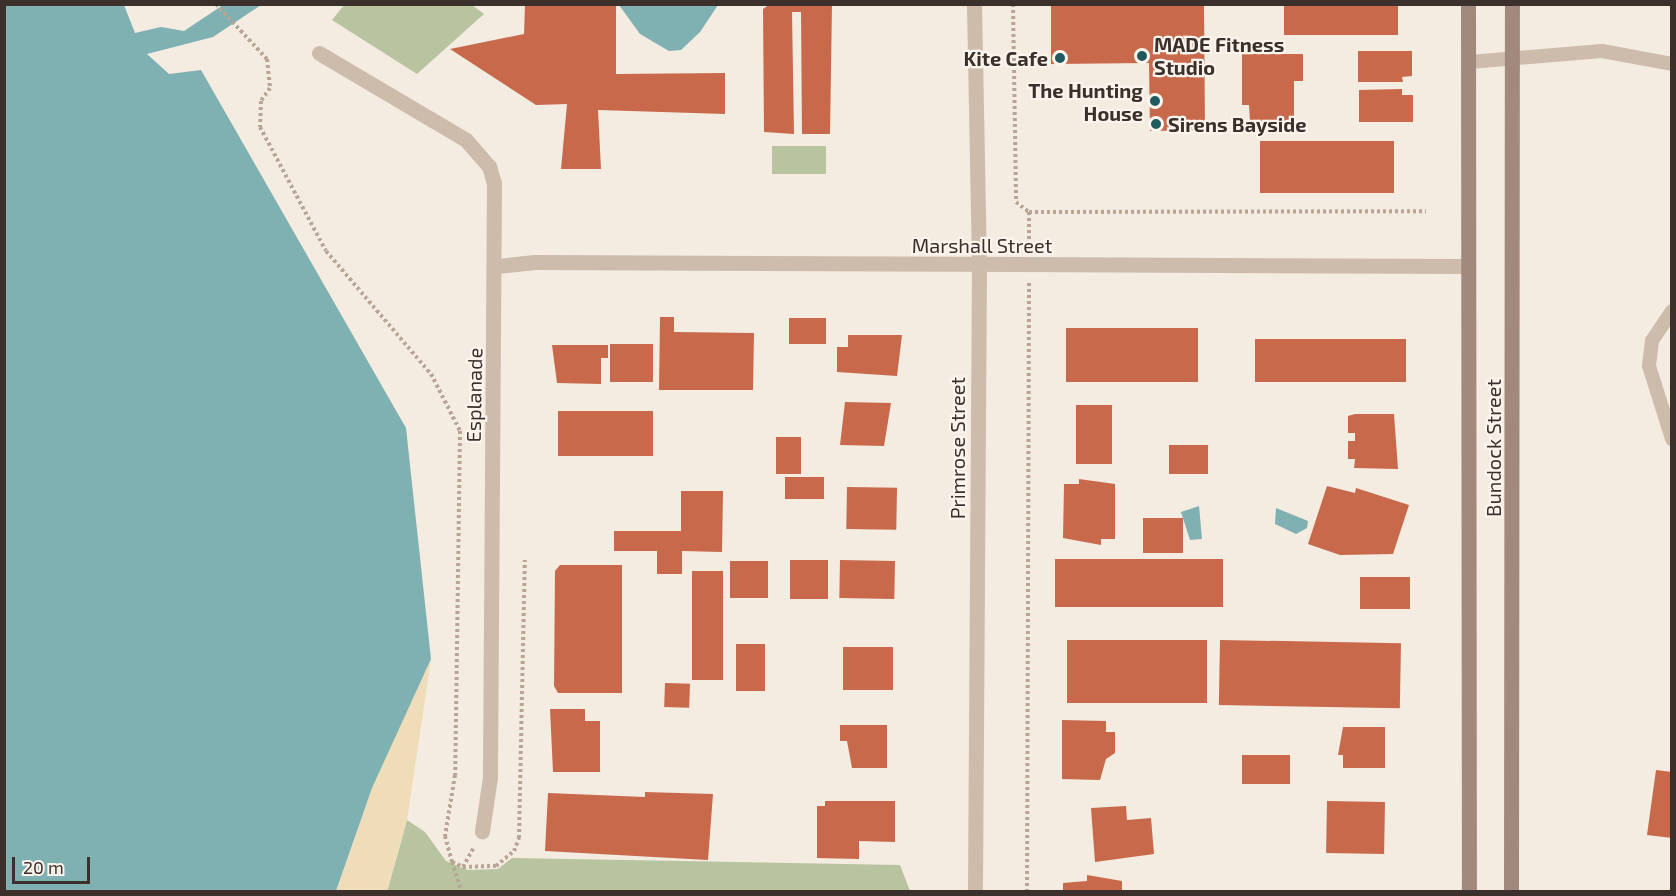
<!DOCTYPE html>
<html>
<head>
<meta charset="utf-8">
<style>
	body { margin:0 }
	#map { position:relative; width:1676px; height:896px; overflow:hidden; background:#f4ebe1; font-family:"Exo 2",sans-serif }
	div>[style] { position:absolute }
	.green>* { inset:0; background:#b8c4a0; transform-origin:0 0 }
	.sand>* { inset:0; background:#efdcb8 }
	.water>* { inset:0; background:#7fb0b2 }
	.building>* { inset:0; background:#c8694b; transform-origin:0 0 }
	.path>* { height:4px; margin-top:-2px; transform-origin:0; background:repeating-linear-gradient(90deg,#b9a596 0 3px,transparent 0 6px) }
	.lane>* { height:14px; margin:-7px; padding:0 7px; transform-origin:7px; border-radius:7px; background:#cdbbac }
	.street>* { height:15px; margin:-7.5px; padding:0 7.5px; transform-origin:7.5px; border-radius:7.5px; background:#cdbbac }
	.secondary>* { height:15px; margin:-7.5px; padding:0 7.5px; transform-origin:7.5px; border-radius:7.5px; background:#a18a7d }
	.dots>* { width:16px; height:16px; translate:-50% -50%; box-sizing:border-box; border:3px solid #fbf5ee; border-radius:50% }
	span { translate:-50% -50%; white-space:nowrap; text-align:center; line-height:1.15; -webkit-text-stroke:4.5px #fbf5ee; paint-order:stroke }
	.poi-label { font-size:20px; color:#3b302b; font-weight:700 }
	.left { translate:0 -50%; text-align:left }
	.right { translate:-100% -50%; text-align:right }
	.street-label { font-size:20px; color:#3b302b }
	.frame { position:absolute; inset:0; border:6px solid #3b302b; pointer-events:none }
	.scale { position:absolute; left:12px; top:857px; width:78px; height:27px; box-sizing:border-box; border:3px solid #3b302b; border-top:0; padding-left:8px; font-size:18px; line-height:21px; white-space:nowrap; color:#3b302b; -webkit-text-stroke:4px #fbf5ee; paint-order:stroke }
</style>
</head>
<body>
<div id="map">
	<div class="green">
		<i style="clip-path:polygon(345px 4px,472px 5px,484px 14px,417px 74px,332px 20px)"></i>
		<i style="left:772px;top:146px;width:54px;height:28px"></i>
		<i style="clip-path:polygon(407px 820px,425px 832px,446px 861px,468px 870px,498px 869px,512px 858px,900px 865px,910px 891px,387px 892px)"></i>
	</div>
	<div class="sand">
		<i style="clip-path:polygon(431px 659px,407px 820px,387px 891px,336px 892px,372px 788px)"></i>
	</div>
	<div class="water">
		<i style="clip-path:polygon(5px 4px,124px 5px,135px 33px,161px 27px,184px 31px,223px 5px,261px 5px,213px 37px,147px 54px,169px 74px,201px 70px,406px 428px,431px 659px,372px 788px,336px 891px,5px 891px)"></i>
		<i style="clip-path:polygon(619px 5px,718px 5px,700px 32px,681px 50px,669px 51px,640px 34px)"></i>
		<i style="clip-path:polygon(1199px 506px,1202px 539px,1190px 540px,1181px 512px)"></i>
		<i style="clip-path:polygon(1276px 508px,1308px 521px,1307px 528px,1296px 534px,1275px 524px)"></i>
	</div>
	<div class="building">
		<i style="clip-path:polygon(525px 4px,616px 4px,616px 74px,725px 73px,725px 114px,598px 110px,601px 169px,561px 169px,567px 104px,536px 105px,450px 49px,524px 34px)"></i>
		<i style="clip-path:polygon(770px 4px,832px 4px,830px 134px,802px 134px,801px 12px,792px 12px,794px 134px,764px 132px,763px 9px)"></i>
		<i style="clip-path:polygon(1051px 4px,1204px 4px,1205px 130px,1150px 131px,1149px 63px,1051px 64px)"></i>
		<i style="left:1284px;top:4px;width:114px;height:31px"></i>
		<i style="clip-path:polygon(1358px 51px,1412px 51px,1412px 76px,1402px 77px,1403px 82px,1358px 82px)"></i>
		<i style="clip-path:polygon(1242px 54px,1303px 54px,1303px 81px,1294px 81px,1294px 122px,1250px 122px,1249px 105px,1242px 105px)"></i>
		<i style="clip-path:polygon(1402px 89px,1402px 95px,1413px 95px,1413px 122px,1359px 122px,1359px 90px)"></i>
		<i style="left:1394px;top:141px;width:52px;height:134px;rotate:90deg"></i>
		<i style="clip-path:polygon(660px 317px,674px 317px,674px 332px,754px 333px,753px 390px,659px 390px)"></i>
		<i style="left:789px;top:318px;width:37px;height:26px"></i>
		<i style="left:1066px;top:328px;width:132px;height:54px"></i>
		<i style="clip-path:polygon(848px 335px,902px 335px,897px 376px,837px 372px,837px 347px,848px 347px)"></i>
		<i style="left:1255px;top:339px;width:151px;height:43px"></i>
		<i style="left:610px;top:344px;width:43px;height:38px"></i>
		<i style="clip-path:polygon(552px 345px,608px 345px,608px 358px,601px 358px,601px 384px,557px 383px)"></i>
		<i style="clip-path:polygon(845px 402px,891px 403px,884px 446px,840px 445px)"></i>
		<i style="left:1076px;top:405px;width:36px;height:59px"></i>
		<i style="left:558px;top:411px;width:95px;height:45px"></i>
		<i style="clip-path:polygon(1355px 414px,1394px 414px,1398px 469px,1354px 468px,1355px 459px,1348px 459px,1348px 441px,1355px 441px,1355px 433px,1348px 433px,1348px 416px)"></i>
		<i style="left:776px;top:437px;width:25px;height:37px"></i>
		<i style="left:1169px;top:445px;width:39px;height:29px"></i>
		<i style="left:785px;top:477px;width:39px;height:22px"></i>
		<i style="clip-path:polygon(1079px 479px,1115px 484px,1115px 539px,1101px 539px,1101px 545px,1063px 538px,1064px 484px,1079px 484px)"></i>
		<i style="clip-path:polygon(1327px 486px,1355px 493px,1356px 488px,1409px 505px,1393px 554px,1340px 555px,1308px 544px)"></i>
		<i style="left:847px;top:487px;width:50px;height:42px;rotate:1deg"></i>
		<i style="clip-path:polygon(681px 491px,723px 491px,722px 552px,682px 551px,682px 574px,657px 574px,657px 551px,614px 551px,614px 531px,681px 531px)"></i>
		<i style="left:1143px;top:518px;width:40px;height:35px"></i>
		<i style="left:1055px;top:559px;width:168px;height:48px"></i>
		<i style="left:790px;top:560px;width:38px;height:39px"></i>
		<i style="left:840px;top:560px;width:55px;height:38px;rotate:1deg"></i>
		<i style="left:730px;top:561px;width:38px;height:37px"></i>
		<i style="clip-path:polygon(560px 565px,622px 565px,622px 693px,558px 693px,554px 686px,555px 571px)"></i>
		<i style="left:692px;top:571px;width:31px;height:109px"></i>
		<i style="left:1360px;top:577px;width:50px;height:32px"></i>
		<i style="left:1067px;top:640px;width:140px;height:63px"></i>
		<i style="left:1220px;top:640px;width:181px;height:65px;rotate:1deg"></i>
		<i style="left:736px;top:644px;width:29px;height:47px"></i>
		<i style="left:843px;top:647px;width:50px;height:43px"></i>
		<i style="left:665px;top:683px;width:25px;height:24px;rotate:2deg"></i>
		<i style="clip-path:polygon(550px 709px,585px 709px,585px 721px,600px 721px,600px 772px,553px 772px)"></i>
		<i style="clip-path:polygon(1062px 720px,1106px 721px,1106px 732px,1115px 732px,1115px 753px,1106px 759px,1100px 780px,1062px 779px)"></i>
		<i style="clip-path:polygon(840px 725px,887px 725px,887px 768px,852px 768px,847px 741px,840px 741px)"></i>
		<i style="clip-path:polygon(1343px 727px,1385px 727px,1385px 768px,1343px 768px,1343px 755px,1338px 755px)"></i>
		<i style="left:1242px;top:755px;width:48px;height:29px"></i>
		<i style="clip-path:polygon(1656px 770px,1672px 772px,1672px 838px,1647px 835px)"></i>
		<i style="clip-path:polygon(645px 792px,713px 794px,708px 860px,545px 851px,548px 793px,645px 797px)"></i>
		<i style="clip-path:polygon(825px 801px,895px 801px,895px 842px,859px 841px,859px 859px,817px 858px,817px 806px,825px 806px)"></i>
		<i style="left:1327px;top:801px;width:58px;height:52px;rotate:1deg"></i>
		<i style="clip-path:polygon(1126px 806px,1127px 820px,1151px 818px,1154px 854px,1095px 862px,1091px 808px)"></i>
		<i style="clip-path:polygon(1087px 875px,1122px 881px,1122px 892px,1063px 892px,1063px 883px,1087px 881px)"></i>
	</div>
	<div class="path">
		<i style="left:216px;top:4px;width:75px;rotate:47.2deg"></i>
		<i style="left:267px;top:59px;width:29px;rotate:84deg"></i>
		<i style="left:270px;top:88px;width:16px;rotate:125deg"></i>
		<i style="left:261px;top:101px;width:26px;rotate:92deg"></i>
		<i style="left:260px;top:127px;width:140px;rotate:62deg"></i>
		<i style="left:326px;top:251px;width:162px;rotate:49.5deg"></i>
		<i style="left:431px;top:374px;width:64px;rotate:63deg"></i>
		<i style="left:460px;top:431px;width:344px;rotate:90.8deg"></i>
		<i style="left:455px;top:775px;width:62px;rotate:99.3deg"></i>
		<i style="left:445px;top:836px;width:27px;rotate:75deg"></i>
		<i style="left:452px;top:862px;width:12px;rotate:24deg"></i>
		<i style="left:463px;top:867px;width:33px;rotate:-2deg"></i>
		<i style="left:496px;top:866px;width:23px;rotate:-40deg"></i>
		<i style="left:514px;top:851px;width:14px;rotate:-69deg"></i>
		<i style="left:519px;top:838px;width:278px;rotate:-88.8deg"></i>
		<i style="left:1013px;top:4px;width:198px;rotate:89.1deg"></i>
		<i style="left:1016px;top:202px;width:16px;rotate:38deg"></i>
		<i style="left:1029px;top:212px;width:34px;rotate:90deg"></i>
		<i style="left:1029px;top:212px;width:397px;rotate:-0.1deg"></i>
		<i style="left:452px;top:862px;width:32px;rotate:72deg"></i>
		<i style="left:463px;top:867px;width:21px;rotate:-61deg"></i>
		<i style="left:1027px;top:892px;width:609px;rotate:-89.81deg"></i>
	</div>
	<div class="lane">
		<i style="left:1470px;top:62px;width:132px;rotate:-4.8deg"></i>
		<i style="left:1602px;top:51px;width:71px;rotate:10.5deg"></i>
		<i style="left:1672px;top:311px;width:36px;rotate:124deg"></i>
		<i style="left:1652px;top:341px;width:25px;rotate:97deg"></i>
		<i style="left:1649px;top:366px;width:77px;rotate:72.5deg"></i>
	</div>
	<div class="street">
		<i style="left:974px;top:4px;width:263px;rotate:88.9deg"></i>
		<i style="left:979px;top:267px;width:625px;rotate:90.37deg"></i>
		<i style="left:319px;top:53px;width:171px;rotate:30.6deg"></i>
		<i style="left:466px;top:140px;width:35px;rotate:49deg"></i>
		<i style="left:489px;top:166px;width:18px;rotate:74deg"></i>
		<i style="left:494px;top:183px;width:594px;rotate:90.39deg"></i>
		<i style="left:490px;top:777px;width:55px;rotate:98.4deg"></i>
		<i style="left:497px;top:266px;width:38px;rotate:-6deg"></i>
		<i style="left:535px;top:262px;width:933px;rotate:0.25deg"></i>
	</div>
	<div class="secondary">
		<i style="left:1468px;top:4px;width:888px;rotate:89.94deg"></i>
		<i style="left:1511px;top:892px;width:888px;rotate:-89.94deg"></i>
	</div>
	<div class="dots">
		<i style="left:1142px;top:56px;background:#1f5a5e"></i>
		<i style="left:1060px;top:58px;background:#1f5a5e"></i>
		<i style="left:1155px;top:101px;background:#1f5a5e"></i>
		<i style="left:1156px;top:124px;background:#1f5a5e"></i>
	</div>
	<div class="poi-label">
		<span class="left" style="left:1154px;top:56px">MADE Fitness<br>Studio</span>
		<span class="right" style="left:1048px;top:58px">Kite Cafe</span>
		<span class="right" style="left:1143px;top:102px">The Hunting<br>House</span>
		<span class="left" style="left:1168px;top:124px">Sirens Bayside</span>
	</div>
	<div class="street-label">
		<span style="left:982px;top:245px">Marshall Street</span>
		<span style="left:474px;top:395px;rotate:-89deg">Esplanade</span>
		<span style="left:957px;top:448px;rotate:-90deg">Primrose Street</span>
		<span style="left:1493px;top:448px;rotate:-90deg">Bundock Street</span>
	</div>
	<div class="frame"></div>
	<div class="scale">20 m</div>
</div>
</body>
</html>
